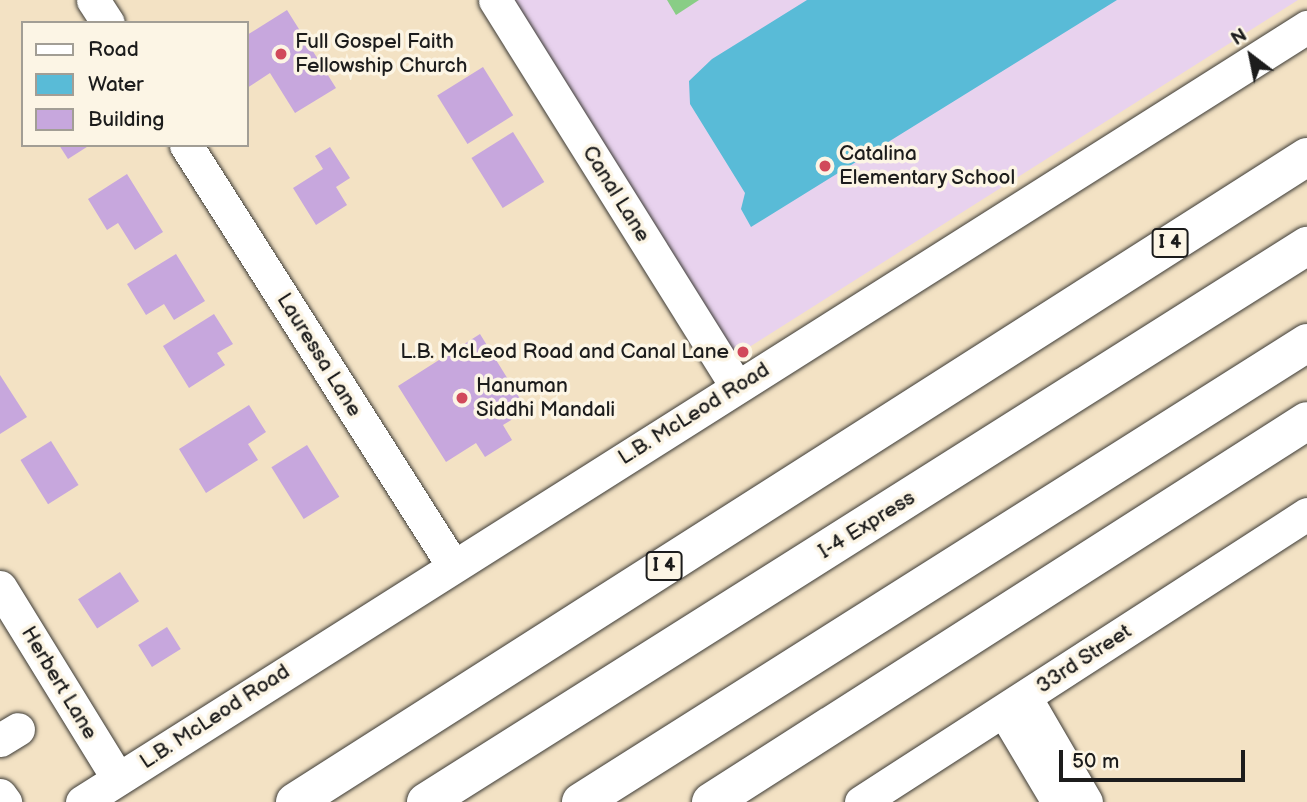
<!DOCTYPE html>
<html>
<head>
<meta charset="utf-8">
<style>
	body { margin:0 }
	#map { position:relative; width:1307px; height:802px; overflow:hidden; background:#f3e2c4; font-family:"Balsamiq Sans",sans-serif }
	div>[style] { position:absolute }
	.built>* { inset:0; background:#e8d2ee }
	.green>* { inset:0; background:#89cd86 }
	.water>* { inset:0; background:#59bbd7 }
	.building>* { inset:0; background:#c7a7dd; transform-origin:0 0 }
	.roads { filter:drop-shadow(0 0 2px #3c3a35) drop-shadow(0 0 2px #3c3a35) }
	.minor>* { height:33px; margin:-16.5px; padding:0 16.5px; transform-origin:16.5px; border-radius:16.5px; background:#fff }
	.highway>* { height:38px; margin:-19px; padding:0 19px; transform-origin:19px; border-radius:19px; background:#fff }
	.dots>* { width:19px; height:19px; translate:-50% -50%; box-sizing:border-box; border:4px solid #fcf5e5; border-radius:50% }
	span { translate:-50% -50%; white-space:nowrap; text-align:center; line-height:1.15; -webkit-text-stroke:7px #fcf5e5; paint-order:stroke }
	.shield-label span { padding:2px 5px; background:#fcf5e5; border:2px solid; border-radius:5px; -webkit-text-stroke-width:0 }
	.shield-label { font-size:19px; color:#1c1c1c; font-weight:700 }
	.poi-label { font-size:21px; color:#1c1c1c }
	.left { translate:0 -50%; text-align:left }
	.right { translate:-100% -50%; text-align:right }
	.street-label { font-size:21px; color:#1c1c1c }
	.legend { position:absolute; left:21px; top:21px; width:228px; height:126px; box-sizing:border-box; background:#fcf5e5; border:2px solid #a29e95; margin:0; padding:9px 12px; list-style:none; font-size:21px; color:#1c1c1c }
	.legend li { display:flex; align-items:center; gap:14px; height:35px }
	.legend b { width:35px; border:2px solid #a29e95 }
	.north { position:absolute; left:1216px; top:21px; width:70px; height:70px; -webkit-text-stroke:5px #fcf5e5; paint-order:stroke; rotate:328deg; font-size:19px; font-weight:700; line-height:28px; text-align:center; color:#1c1c1c }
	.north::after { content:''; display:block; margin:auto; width:24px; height:32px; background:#1c1c1c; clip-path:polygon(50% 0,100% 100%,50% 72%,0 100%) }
	.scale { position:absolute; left:1059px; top:750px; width:186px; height:32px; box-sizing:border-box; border:4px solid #1c1c1c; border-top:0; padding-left:9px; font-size:21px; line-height:24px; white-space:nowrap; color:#1c1c1c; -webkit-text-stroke:5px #fcf5e5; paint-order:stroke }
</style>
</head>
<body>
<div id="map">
	<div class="built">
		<i style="clip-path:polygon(510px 0,1298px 0,735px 356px)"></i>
	</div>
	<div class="green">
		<i style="clip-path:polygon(667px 0,699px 0,676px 15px)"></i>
	</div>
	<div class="water">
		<i style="clip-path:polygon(807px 0,1117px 0,751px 227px,741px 209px,745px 193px,690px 104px,689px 81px,712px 59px)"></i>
	</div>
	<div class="building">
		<i style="clip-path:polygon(287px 10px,336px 88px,295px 113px,270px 73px,247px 88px,247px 35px)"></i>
		<i style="left:483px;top:67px;width:57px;height:54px;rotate:58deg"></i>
		<i style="left:513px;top:132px;width:59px;height:49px;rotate:58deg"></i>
		<i style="clip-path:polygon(59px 145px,90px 145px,68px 159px)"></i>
		<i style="clip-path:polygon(330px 147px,350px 178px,336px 187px,347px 205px,316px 225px,293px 188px,323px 169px,315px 156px)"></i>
		<i style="clip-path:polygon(127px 174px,163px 232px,135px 250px,118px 223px,107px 230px,88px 199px)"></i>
		<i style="clip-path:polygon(176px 254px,205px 301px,174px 320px,164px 304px,146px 315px,127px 284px)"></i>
		<i style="clip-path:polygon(214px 314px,233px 344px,217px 353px,225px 365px,189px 388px,163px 346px)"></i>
		<i style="clip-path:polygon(480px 334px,527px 410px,503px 425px,512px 440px,485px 457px,476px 443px,446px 462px,398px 386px)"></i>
		<i style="clip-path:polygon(0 375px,27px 417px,0 434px)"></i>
		<i style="clip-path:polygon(249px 405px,266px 432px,248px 444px,258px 460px,206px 493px,179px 449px)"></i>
		<i style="left:51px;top:441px;width:52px;height:36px;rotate:58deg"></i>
		<i style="left:307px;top:445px;width:61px;height:42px;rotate:58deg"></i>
		<i style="left:120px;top:572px;width:35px;height:50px;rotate:57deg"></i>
		<i style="left:167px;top:627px;width:26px;height:34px;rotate:58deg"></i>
	</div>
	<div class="roads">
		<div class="minor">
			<i style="left:93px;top:0;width:27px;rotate:57deg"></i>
			<i style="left:495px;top:0;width:456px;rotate:58deg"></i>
			<i style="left:186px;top:145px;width:498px;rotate:57.6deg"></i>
			<i style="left:0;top:587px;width:225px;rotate:58.4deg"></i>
			<i style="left:1025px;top:697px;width:121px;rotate:59.8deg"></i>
			<i style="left:1004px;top:711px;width:106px;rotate:59.3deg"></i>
			<i style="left:0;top:740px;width:21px;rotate:-31deg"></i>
			<i style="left:0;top:795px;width:9px;rotate:54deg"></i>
			<i style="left:82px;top:802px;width:1450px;rotate:-32.32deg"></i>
			<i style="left:861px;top:802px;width:531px;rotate:-32.85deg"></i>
		</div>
		<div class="highway">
			<i style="left:295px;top:802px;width:1200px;rotate:-32.51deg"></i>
			<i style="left:426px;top:802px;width:1042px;rotate:-32.26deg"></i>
			<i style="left:581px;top:802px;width:859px;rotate:-32.3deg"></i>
			<i style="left:711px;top:802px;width:707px;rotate:-32.59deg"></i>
		</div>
	</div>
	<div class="dots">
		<i style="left:281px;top:54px;background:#d1495b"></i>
		<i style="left:825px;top:166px;background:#d1495b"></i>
		<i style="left:743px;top:352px;background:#d1495b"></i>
		<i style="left:462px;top:398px;background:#d1495b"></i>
	</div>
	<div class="shield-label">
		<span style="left:1170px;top:243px">I 4</span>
		<span style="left:664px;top:566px">I 4</span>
	</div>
	<div class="poi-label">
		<span class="left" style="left:295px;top:54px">Full Gospel Faith<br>Fellowship Church</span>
		<span class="left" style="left:839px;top:166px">Catalina<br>Elementary School</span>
		<span class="right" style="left:729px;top:352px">L.B. McLeod Road and Canal Lane</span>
		<span class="left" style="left:476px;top:398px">Hanuman<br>Siddhi Mandali</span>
	</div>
	<div class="street-label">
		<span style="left:616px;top:194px;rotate:58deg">Canal Lane</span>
		<span style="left:319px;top:355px;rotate:58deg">Lauressa Lane</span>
		<span style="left:694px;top:414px;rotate:-32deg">L.B. McLeod Road</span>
		<span style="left:867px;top:525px;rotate:-32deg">I-4 Express</span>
		<span style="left:1084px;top:659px;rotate:-33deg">33rd Street</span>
		<span style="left:59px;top:683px;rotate:59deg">Herbert Lane</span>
		<span style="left:215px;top:717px;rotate:-33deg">L.B. McLeod Road</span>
	</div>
	<ul class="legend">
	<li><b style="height:9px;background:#fff"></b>Road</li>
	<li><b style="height:19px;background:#59bbd7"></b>Water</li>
	<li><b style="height:19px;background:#c7a7dd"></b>Building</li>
	</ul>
	<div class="north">N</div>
	<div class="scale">50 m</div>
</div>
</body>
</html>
